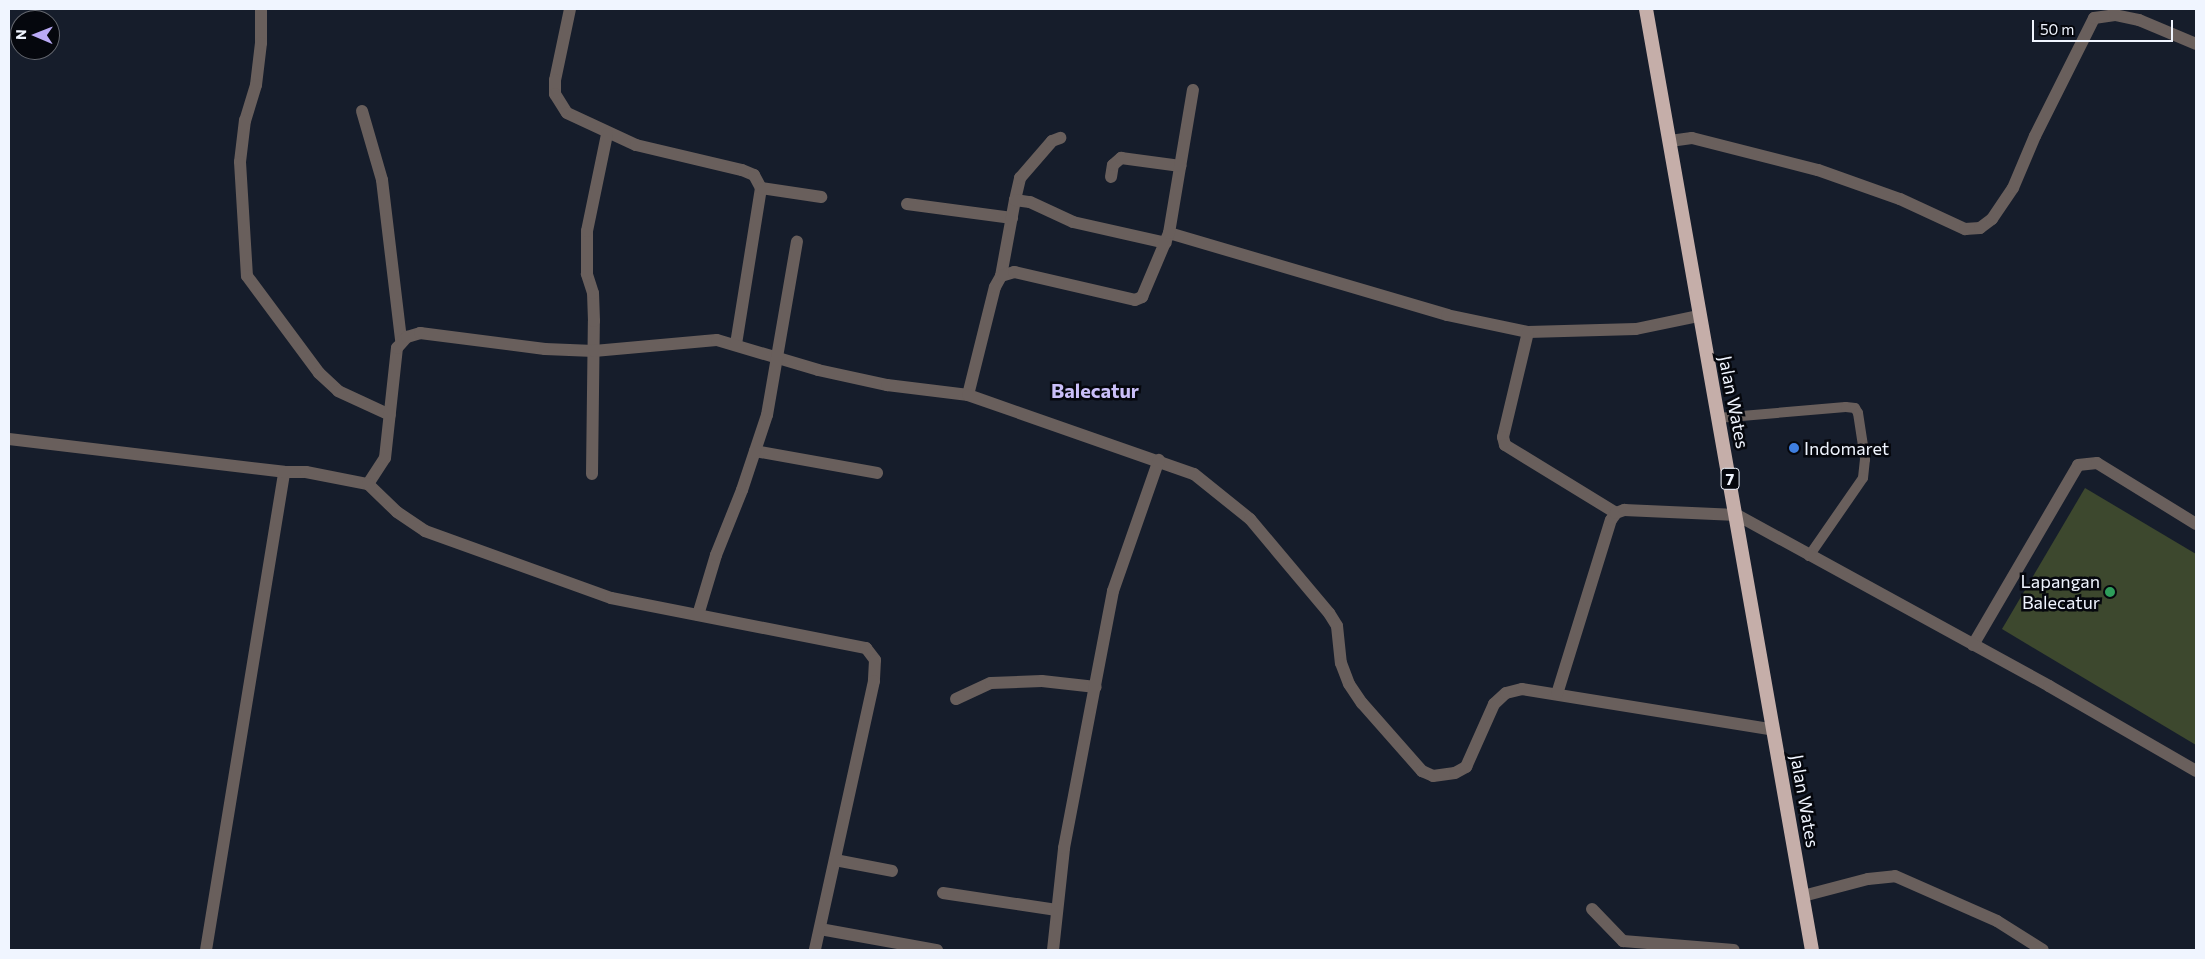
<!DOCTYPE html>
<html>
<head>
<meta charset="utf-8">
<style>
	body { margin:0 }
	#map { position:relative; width:2205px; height:959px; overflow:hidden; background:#161d2b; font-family:Commissioner,sans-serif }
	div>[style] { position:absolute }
	.green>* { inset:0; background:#3d482e }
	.service>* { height:10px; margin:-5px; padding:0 5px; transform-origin:5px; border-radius:5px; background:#695f5c }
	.minor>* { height:12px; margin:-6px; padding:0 6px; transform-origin:6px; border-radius:6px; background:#695f5c }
	.trunk>* { height:14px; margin:-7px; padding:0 7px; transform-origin:7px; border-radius:7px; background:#c5aea9 }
	.dots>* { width:14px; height:14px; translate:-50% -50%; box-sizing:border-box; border:2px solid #05070d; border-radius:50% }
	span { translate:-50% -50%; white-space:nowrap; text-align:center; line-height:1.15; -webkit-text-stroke:5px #05070d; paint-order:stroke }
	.shield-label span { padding:1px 4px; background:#05070d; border:1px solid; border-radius:4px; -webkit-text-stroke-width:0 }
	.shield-label { font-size:16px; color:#f0f5ff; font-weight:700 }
	.street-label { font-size:18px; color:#f0f5ff }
	.poi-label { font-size:18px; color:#f0f5ff }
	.left { translate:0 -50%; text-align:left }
	.right { translate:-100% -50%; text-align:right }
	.quarter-label { font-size:20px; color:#cabff8; font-weight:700 }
	.frame { position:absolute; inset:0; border:10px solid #f0f5ff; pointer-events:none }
	.north { position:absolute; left:10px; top:10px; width:50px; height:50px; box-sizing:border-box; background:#05070d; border:1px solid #63666e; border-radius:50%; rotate:271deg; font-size:14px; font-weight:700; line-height:20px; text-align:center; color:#f0f5ff }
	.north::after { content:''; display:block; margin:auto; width:18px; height:22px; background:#baaaf6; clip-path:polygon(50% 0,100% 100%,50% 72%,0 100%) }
	.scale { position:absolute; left:2032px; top:20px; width:141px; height:22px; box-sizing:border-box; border:2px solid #f0f5ff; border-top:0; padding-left:6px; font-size:15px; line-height:18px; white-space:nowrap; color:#f0f5ff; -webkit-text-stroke:4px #05070d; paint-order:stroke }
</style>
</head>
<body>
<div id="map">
	<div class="green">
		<i style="clip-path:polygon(2085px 488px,2196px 554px,2196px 745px,2002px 629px)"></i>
	</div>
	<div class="service">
		<i style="left:1718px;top:418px;width:128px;rotate:-4.9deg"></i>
		<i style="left:1846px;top:407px;width:9px;rotate:6deg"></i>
		<i style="left:1855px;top:408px;width:6px;rotate:59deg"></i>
		<i style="left:1858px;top:413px;width:47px;rotate:81.3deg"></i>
		<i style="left:1865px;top:459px;width:19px;rotate:96deg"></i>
		<i style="left:1863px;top:478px;width:95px;rotate:124.7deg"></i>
	</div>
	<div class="minor">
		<i style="left:261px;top:9px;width:34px;rotate:90deg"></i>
		<i style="left:261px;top:43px;width:42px;rotate:96.8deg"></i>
		<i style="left:256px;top:85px;width:37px;rotate:107deg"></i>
		<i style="left:245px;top:120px;width:42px;rotate:96.8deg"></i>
		<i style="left:240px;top:162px;width:114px;rotate:86.5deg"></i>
		<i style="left:247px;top:276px;width:121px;rotate:53.4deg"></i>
		<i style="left:319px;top:373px;width:26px;rotate:43deg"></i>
		<i style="left:338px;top:391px;width:57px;rotate:24.8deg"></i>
		<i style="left:570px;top:9px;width:73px;rotate:101.9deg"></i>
		<i style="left:555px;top:80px;width:14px;rotate:90deg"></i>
		<i style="left:555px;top:94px;width:22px;rotate:58deg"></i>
		<i style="left:567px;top:113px;width:76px;rotate:24.9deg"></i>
		<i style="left:636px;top:145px;width:109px;rotate:13.3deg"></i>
		<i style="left:742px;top:170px;width:13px;rotate:23deg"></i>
		<i style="left:754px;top:175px;width:15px;rotate:62deg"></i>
		<i style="left:761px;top:188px;width:158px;rotate:99.1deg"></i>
		<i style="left:362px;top:111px;width:72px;rotate:73.8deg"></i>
		<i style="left:382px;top:180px;width:161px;rotate:83.2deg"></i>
		<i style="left:1670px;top:141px;width:22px;rotate:-8deg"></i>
		<i style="left:1692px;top:138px;width:130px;rotate:14.3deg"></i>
		<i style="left:1818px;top:170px;width:87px;rotate:19.5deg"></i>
		<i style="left:1900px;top:199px;width:72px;rotate:24.8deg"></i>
		<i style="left:1965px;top:229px;width:15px;rotate:-4deg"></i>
		<i style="left:1980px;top:228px;width:15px;rotate:-37deg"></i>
		<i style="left:1992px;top:219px;width:37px;rotate:-56deg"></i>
		<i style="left:2013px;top:188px;width:56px;rotate:-67.1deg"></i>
		<i style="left:2035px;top:136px;width:132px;rotate:-63.4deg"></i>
		<i style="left:2094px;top:18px;width:21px;rotate:-8deg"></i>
		<i style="left:2115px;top:15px;width:25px;rotate:12deg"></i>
		<i style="left:2139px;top:20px;width:62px;rotate:22.8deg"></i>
		<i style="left:1111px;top:177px;width:12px;rotate:-81deg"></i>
		<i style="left:1113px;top:165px;width:11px;rotate:-41deg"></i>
		<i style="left:1121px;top:158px;width:60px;rotate:7.7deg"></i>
		<i style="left:761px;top:188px;width:61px;rotate:8.5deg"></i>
		<i style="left:1015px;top:200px;width:23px;rotate:-77deg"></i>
		<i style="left:1020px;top:178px;width:49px;rotate:-49.1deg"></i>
		<i style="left:1052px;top:141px;width:9px;rotate:-21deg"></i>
		<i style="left:907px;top:204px;width:106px;rotate:7.6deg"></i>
		<i style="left:1169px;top:233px;width:290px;rotate:16.4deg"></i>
		<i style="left:1447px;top:315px;width:83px;rotate:11.9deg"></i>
		<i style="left:1528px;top:332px;width:108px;rotate:-1.6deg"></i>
		<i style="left:1636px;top:329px;width:63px;rotate:-11.8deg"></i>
		<i style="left:1001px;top:276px;width:77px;rotate:-79.6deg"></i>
		<i style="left:1015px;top:200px;width:15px;rotate:8deg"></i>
		<i style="left:1030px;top:202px;width:47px;rotate:24.9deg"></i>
		<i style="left:1073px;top:222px;width:95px;rotate:12.7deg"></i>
		<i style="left:1528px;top:332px;width:108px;rotate:103.4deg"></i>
		<i style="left:1503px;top:437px;width:8px;rotate:76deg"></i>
		<i style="left:1505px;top:445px;width:130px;rotate:31.5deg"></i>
		<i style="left:968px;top:395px;width:111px;rotate:-76deg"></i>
		<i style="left:995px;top:287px;width:13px;rotate:-61deg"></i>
		<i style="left:1001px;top:276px;width:14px;rotate:-17deg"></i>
		<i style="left:1014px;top:272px;width:124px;rotate:13deg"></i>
		<i style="left:1135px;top:300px;width:8px;rotate:-23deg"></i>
		<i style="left:1142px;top:297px;width:69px;rotate:-67.1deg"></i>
		<i style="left:1169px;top:233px;width:145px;rotate:-80.5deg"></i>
		<i style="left:9px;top:439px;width:277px;rotate:6.8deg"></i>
		<i style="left:755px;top:451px;width:124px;rotate:10.2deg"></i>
		<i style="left:592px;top:474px;width:153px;rotate:-89.3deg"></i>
		<i style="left:594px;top:321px;width:28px;rotate:-92deg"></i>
		<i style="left:593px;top:293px;width:20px;rotate:-108deg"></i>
		<i style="left:587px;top:274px;width:43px;rotate:-90deg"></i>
		<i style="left:587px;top:231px;width:99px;rotate:-78.3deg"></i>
		<i style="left:368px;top:484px;width:31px;rotate:-57deg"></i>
		<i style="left:385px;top:458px;width:111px;rotate:-83.8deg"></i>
		<i style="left:397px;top:348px;width:15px;rotate:-48deg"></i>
		<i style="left:407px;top:337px;width:14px;rotate:-17deg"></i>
		<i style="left:420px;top:333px;width:126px;rotate:7.3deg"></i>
		<i style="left:545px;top:349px;width:49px;rotate:2.3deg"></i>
		<i style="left:594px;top:351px;width:123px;rotate:-5.1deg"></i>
		<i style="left:717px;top:340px;width:105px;rotate:16.5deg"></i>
		<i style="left:818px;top:370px;width:71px;rotate:12.3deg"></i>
		<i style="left:887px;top:385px;width:82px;rotate:7deg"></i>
		<i style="left:968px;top:395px;width:239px;rotate:19.3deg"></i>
		<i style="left:1194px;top:474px;width:72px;rotate:38.8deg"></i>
		<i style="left:1250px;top:519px;width:123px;rotate:50deg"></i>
		<i style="left:1329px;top:613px;width:15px;rotate:58deg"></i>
		<i style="left:1337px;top:626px;width:37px;rotate:84deg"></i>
		<i style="left:1341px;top:663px;width:22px;rotate:69deg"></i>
		<i style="left:1349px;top:684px;width:23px;rotate:56deg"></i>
		<i style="left:1362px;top:703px;width:91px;rotate:48.6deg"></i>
		<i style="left:1422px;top:771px;width:12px;rotate:24deg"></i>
		<i style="left:1433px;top:776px;width:22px;rotate:-8deg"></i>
		<i style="left:1455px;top:773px;width:13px;rotate:-29deg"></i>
		<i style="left:1466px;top:767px;width:69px;rotate:-66deg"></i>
		<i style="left:1494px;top:704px;width:16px;rotate:-43deg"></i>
		<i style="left:1506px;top:693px;width:16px;rotate:-14deg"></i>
		<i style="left:1522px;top:689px;width:255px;rotate:9.2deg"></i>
		<i style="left:698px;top:615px;width:63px;rotate:-73.3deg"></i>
		<i style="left:716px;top:555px;width:70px;rotate:-68.2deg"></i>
		<i style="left:742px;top:490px;width:79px;rotate:-71.6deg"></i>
		<i style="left:767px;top:415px;width:176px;rotate:-80.2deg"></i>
		<i style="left:1973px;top:645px;width:208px;rotate:-59.7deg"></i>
		<i style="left:2078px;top:465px;width:19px;rotate:-6deg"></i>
		<i style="left:2097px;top:463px;width:116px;rotate:31.6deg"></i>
		<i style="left:1557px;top:694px;width:182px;rotate:-72.8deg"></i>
		<i style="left:1611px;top:520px;width:9px;rotate:-54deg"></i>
		<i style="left:1616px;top:513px;width:9px;rotate:-21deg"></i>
		<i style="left:1624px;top:510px;width:113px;rotate:2.5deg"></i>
		<i style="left:1737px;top:515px;width:356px;rotate:28.7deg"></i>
		<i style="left:2049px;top:686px;width:170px;rotate:30deg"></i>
		<i style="left:956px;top:699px;width:38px;rotate:-25deg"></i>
		<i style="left:991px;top:683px;width:51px;rotate:-2.2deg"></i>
		<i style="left:1042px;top:681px;width:54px;rotate:6.3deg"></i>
		<i style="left:835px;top:860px;width:58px;rotate:10.9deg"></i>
		<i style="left:943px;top:893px;width:115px;rotate:8.5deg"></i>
		<i style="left:1803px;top:896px;width:67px;rotate:-14.7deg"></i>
		<i style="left:1868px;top:879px;width:27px;rotate:-6deg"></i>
		<i style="left:1895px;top:876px;width:111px;rotate:23.8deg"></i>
		<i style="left:1997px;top:921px;width:54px;rotate:32.2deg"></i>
		<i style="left:1592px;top:909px;width:45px;rotate:45.9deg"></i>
		<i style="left:1623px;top:941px;width:111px;rotate:4.6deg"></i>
		<i style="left:820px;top:929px;width:119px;rotate:10.2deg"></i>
		<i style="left:206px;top:950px;width:484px;rotate:-80.7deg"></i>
		<i style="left:284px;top:472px;width:22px"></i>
		<i style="left:306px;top:472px;width:63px;rotate:11deg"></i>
		<i style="left:368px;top:484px;width:40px;rotate:44deg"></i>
		<i style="left:397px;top:512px;width:34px;rotate:34deg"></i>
		<i style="left:425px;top:531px;width:198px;rotate:19.8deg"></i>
		<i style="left:611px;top:598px;width:260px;rotate:11.1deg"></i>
		<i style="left:866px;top:648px;width:15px;rotate:53deg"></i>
		<i style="left:875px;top:660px;width:21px;rotate:93deg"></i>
		<i style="left:874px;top:681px;width:275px;rotate:102.4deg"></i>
		<i style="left:1053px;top:950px;width:103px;rotate:-83.8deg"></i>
		<i style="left:1064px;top:848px;width:262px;rotate:-79.2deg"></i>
		<i style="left:1113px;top:591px;width:139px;rotate:-70.7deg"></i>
	</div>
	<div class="trunk">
		<i style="left:1646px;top:9px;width:956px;rotate:80deg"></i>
	</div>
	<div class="dots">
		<i style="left:1794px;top:448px;background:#3f7fe0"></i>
		<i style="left:2110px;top:592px;background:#2e9e5b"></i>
	</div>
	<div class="shield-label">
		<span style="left:1730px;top:479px">7</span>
	</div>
	<div class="street-label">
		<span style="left:1734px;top:402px;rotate:79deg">Jalan Wates</span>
		<span style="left:1805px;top:801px;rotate:80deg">Jalan Wates</span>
	</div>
	<div class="poi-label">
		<span class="left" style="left:1804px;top:448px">Indomaret</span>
		<span class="right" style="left:2100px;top:592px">Lapangan<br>Balecatur</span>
	</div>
	<div class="quarter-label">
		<span style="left:1095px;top:390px">Balecatur</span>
	</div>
	<div class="frame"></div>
	<div class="north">N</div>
	<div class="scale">50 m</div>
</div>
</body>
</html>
